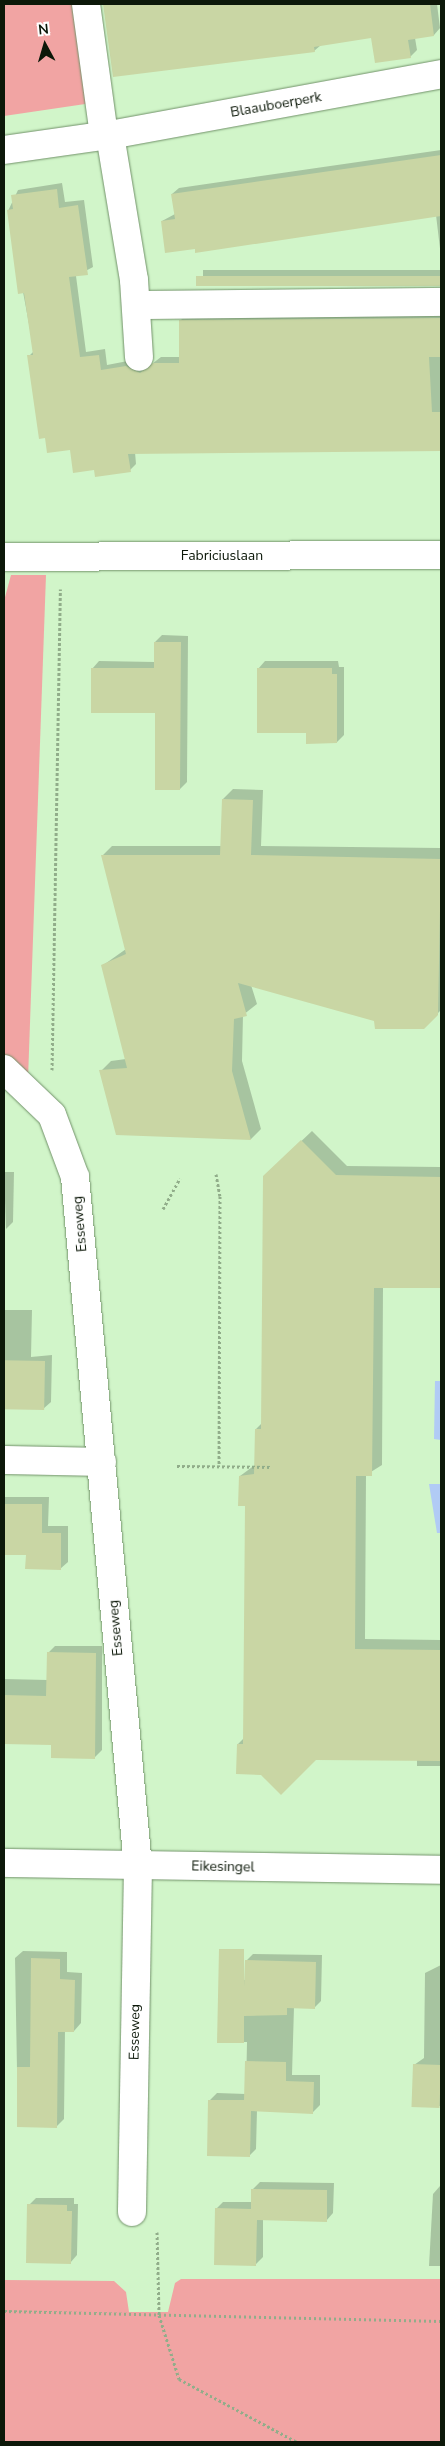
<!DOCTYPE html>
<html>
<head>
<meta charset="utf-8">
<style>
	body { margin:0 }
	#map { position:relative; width:445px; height:2446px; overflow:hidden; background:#d1f5c9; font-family:"Nunito Sans",sans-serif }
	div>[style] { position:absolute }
	.green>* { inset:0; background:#f1a4a3 }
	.water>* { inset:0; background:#b1cbf5 }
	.shadow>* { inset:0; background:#0003; transform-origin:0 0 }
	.building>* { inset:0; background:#c9d6a4; transform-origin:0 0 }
	.path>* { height:3px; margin-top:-1.5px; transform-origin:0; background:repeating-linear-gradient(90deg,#91ad8a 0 2.5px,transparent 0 5px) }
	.roads { filter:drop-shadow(0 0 1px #72926a) drop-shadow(0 0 1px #72926a) }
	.minor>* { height:28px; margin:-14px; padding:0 14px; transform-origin:14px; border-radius:14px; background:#fff }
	span { translate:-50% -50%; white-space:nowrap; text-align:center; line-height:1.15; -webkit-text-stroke:4px #fff; paint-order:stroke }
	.street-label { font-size:14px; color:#0c1809 }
	.frame { position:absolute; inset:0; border:5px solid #0c1809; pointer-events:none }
	.north { position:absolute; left:20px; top:20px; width:50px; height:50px; -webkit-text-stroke:4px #fff; paint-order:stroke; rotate:354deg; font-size:14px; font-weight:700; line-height:20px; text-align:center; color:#0c1809 }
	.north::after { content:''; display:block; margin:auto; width:18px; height:22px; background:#0c1809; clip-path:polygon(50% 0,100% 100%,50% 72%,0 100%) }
</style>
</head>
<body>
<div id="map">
	<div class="green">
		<i style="clip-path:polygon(4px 4px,77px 4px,92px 103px,4px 116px)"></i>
		<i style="clip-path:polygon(11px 575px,46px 575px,28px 1079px,4px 1061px,4px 601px)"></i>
		<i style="clip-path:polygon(181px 2279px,441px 2279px,441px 2442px,4px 2442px,4px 2280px,114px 2281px,126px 2292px,129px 2312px,168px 2312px,175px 2283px)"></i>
	</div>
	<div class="water">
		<i style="clip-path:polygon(435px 1381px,441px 1381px,441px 1440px,434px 1439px)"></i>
		<i style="clip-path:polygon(429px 1484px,441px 1484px,441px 1533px,437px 1533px)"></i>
	</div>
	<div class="shadow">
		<i style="clip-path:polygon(104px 4px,437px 4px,440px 28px,434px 35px,415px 38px,417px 50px,410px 57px,372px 37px,321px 45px,314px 51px,114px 75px)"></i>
		<i style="clip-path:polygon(441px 150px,441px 257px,436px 215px,196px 248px,162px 221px,175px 214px,172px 194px,179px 188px)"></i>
		<i style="clip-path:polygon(62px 183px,65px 202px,84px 200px,93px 267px,76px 276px,86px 352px,105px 349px,107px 365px,133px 360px,148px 367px,161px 357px,180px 357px,180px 321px,186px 315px,441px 310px,441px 449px,135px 452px,136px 464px,130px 470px,95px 468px,71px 448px,29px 356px,34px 351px,8px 211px,18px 190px)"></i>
		<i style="left:441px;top:270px;width:15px;height:238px;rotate:90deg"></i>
		<i style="clip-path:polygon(162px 635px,188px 636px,187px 782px,180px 789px,156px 712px,92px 669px,99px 661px,155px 662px,155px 642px)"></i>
		<i style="clip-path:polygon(265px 661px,338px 661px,339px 667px,344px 667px,344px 735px,337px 742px,307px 732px,258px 669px)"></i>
		<i style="clip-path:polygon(233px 789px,263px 790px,261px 846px,441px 848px,441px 1010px,423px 1028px,375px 1020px,251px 985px,257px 1004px,243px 1015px,242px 1061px,261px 1129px,251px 1139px,117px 1134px,101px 1071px,111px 1061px,126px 1059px,102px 966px,126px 949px,102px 856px,112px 846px,222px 846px,223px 799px)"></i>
		<i style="clip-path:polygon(312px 1131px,347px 1166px,441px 1167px,441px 1287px,383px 1287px,382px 1465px,366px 1475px,365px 1639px,441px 1640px,441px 1766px,417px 1766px,417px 1760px,238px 1744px,244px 1738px,246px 1504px,240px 1476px,255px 1465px,256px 1429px,262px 1423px,275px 1166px)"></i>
		<i style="clip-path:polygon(4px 1172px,14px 1172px,13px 1222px,6px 1229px)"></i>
		<i style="clip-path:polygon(4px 1310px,32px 1310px,31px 1357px,52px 1355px,51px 1402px,43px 1409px,4px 1408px)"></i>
		<i style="clip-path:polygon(4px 1497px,49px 1497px,48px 1526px,68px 1526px,68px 1562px,60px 1569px,27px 1554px,4px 1554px)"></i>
		<i style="clip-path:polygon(55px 1646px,102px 1646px,102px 1750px,95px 1757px,53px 1743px,4px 1743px,4px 1679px,48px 1680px,48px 1653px)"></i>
		<i style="clip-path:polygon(23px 1951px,67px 1952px,67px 1972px,82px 1973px,81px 2023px,74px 2031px,65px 2030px,64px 2119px,56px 2127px,18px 2126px,15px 1958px)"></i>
		<i style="clip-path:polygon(253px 1954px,322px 1955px,321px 2001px,314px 2008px,294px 2007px,292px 2075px,320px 2075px,320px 2105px,313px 2112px,257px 2110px,256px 2149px,249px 2156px,210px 2100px,217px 2093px,246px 2094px,247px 2042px,219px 2042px,227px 1980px,246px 1980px,246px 1961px)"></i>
		<i style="clip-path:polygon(441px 1965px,441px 2106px,413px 2106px,414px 2065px,424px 2058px,425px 1973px)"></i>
		<i style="clip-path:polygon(260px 2182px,334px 2183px,333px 2213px,326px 2221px,263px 2219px,263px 2257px,256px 2264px,216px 2209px,223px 2202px,253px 2202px,253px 2189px)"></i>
		<i style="clip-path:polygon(440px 2186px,441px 2266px,429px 2266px,433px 2194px)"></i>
		<i style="clip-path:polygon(36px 2198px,74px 2198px,74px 2204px,78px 2204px,77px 2255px,70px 2263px,29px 2205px)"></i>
	</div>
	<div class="building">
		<i style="clip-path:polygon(103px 4px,430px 4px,434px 36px,408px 40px,411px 58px,375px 63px,371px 38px,314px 47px,315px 52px,113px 77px)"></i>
		<i style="clip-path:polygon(441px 155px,441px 216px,195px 253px,195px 249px,165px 253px,161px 221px,175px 219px,171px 194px)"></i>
		<i style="clip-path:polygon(57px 189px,59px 208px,78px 205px,88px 275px,69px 277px,80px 357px,99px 355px,101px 370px,126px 366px,140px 373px,153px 363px,179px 363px,179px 320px,441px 318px,441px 357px,429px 357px,432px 412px,441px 412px,441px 451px,128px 454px,131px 472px,95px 477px,94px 470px,73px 473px,70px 450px,47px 453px,45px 438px,39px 439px,27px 355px,33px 355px,24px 293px,18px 294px,7px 210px,13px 209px,11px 195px)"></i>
		<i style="left:441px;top:276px;width:10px;height:245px;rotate:90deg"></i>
		<i style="clip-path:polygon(154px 642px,181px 642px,180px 790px,155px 790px,155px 713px,91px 713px,91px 668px,154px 668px)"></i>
		<i style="clip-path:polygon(257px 668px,332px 668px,332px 674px,337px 674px,337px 743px,306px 744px,306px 733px,257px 733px)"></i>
		<i style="clip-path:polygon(222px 799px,253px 800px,251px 855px,441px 859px,438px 1015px,424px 1029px,375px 1029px,374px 1021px,238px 983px,247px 1016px,234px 1019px,232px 1071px,251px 1140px,116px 1135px,99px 1070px,127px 1068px,101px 965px,126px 954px,101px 855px,220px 855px)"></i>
		<i style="clip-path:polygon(301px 1140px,336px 1175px,441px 1177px,441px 1288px,374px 1288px,372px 1476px,356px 1476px,355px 1649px,441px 1650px,441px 1761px,316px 1760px,281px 1795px,261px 1775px,236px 1774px,237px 1744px,243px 1744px,245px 1506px,238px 1506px,239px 1476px,254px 1474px,255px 1429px,261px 1429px,263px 1176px)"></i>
		<i style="left:45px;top:1361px;width:49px;height:41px;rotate:91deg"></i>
		<i style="clip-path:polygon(4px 1504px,42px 1504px,42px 1533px,61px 1533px,61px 1570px,25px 1569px,26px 1555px,4px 1555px)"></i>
		<i style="clip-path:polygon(47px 1652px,96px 1653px,95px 1759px,51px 1758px,51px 1745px,4px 1744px,4px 1695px,46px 1696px)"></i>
		<i style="clip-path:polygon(219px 1949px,244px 1949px,244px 1987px,245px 1960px,316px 1962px,315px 2009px,287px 2008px,287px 2015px,244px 2016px,244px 2043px,217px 2043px)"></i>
		<i style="clip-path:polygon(31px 1958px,60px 1959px,60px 1979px,75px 1980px,74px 2032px,58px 2032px,57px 2128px,17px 2127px,17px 2067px,30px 2067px)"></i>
		<i style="clip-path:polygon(245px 2061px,286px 2062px,286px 2081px,314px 2082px,313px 2114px,251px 2111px,250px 2157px,207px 2156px,208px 2100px,244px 2100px)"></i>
		<i style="left:413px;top:2064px;width:28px;height:43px;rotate:2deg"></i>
		<i style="clip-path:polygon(251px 2189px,327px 2190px,327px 2222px,257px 2220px,256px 2266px,214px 2265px,215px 2208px,251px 2209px)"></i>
		<i style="clip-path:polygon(27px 2204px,67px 2205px,67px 2211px,72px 2211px,71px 2264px,26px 2263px)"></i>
	</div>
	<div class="path">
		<i style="left:52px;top:1070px;width:481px;rotate:-89deg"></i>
		<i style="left:216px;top:1174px;width:22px;rotate:80deg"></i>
		<i style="left:220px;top:1196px;width:270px;rotate:90.2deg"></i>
		<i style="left:163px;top:1209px;width:35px;rotate:-61deg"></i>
		<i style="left:177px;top:1466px;width:95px;rotate:0.6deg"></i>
		<i style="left:157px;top:2232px;width:83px;rotate:88.6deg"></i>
		<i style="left:159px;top:2315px;width:67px;rotate:72.6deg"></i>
		<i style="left:179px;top:2379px;width:134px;rotate:28.1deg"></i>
		<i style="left:4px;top:2311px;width:437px;rotate:1.3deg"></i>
	</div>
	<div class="roads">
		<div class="minor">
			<i style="left:86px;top:4px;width:133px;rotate:82.2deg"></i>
			<i style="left:110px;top:135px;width:147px;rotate:80.6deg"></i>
			<i style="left:134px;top:280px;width:77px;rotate:86.3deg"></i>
			<i style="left:4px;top:150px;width:107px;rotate:-8.1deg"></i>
			<i style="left:110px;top:135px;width:337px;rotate:-10.4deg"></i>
			<i style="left:136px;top:305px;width:305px;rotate:-0.6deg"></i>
			<i style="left:4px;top:557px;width:437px;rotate:-0.3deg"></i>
			<i style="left:4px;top:1069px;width:66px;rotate:43.8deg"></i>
			<i style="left:52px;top:1115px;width:66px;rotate:69.6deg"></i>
			<i style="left:75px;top:1177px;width:692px;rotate:84.78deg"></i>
			<i style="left:138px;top:1866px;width:346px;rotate:91deg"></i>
			<i style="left:4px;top:1460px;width:98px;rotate:1.2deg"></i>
			<i style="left:4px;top:1863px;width:437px;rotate:0.9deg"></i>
		</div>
	</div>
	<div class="street-label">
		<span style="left:276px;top:105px;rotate:-10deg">Blaauboerperk</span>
		<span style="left:222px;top:556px">Fabriciuslaan</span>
		<span style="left:80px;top:1224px;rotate:-95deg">Esseweg</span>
		<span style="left:116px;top:1628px;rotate:-95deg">Esseweg</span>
		<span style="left:223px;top:1867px;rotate:1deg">Eikesingel</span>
		<span style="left:135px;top:2032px;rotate:-89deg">Esseweg</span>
	</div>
	<div class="frame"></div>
	<div class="north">N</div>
</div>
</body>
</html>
